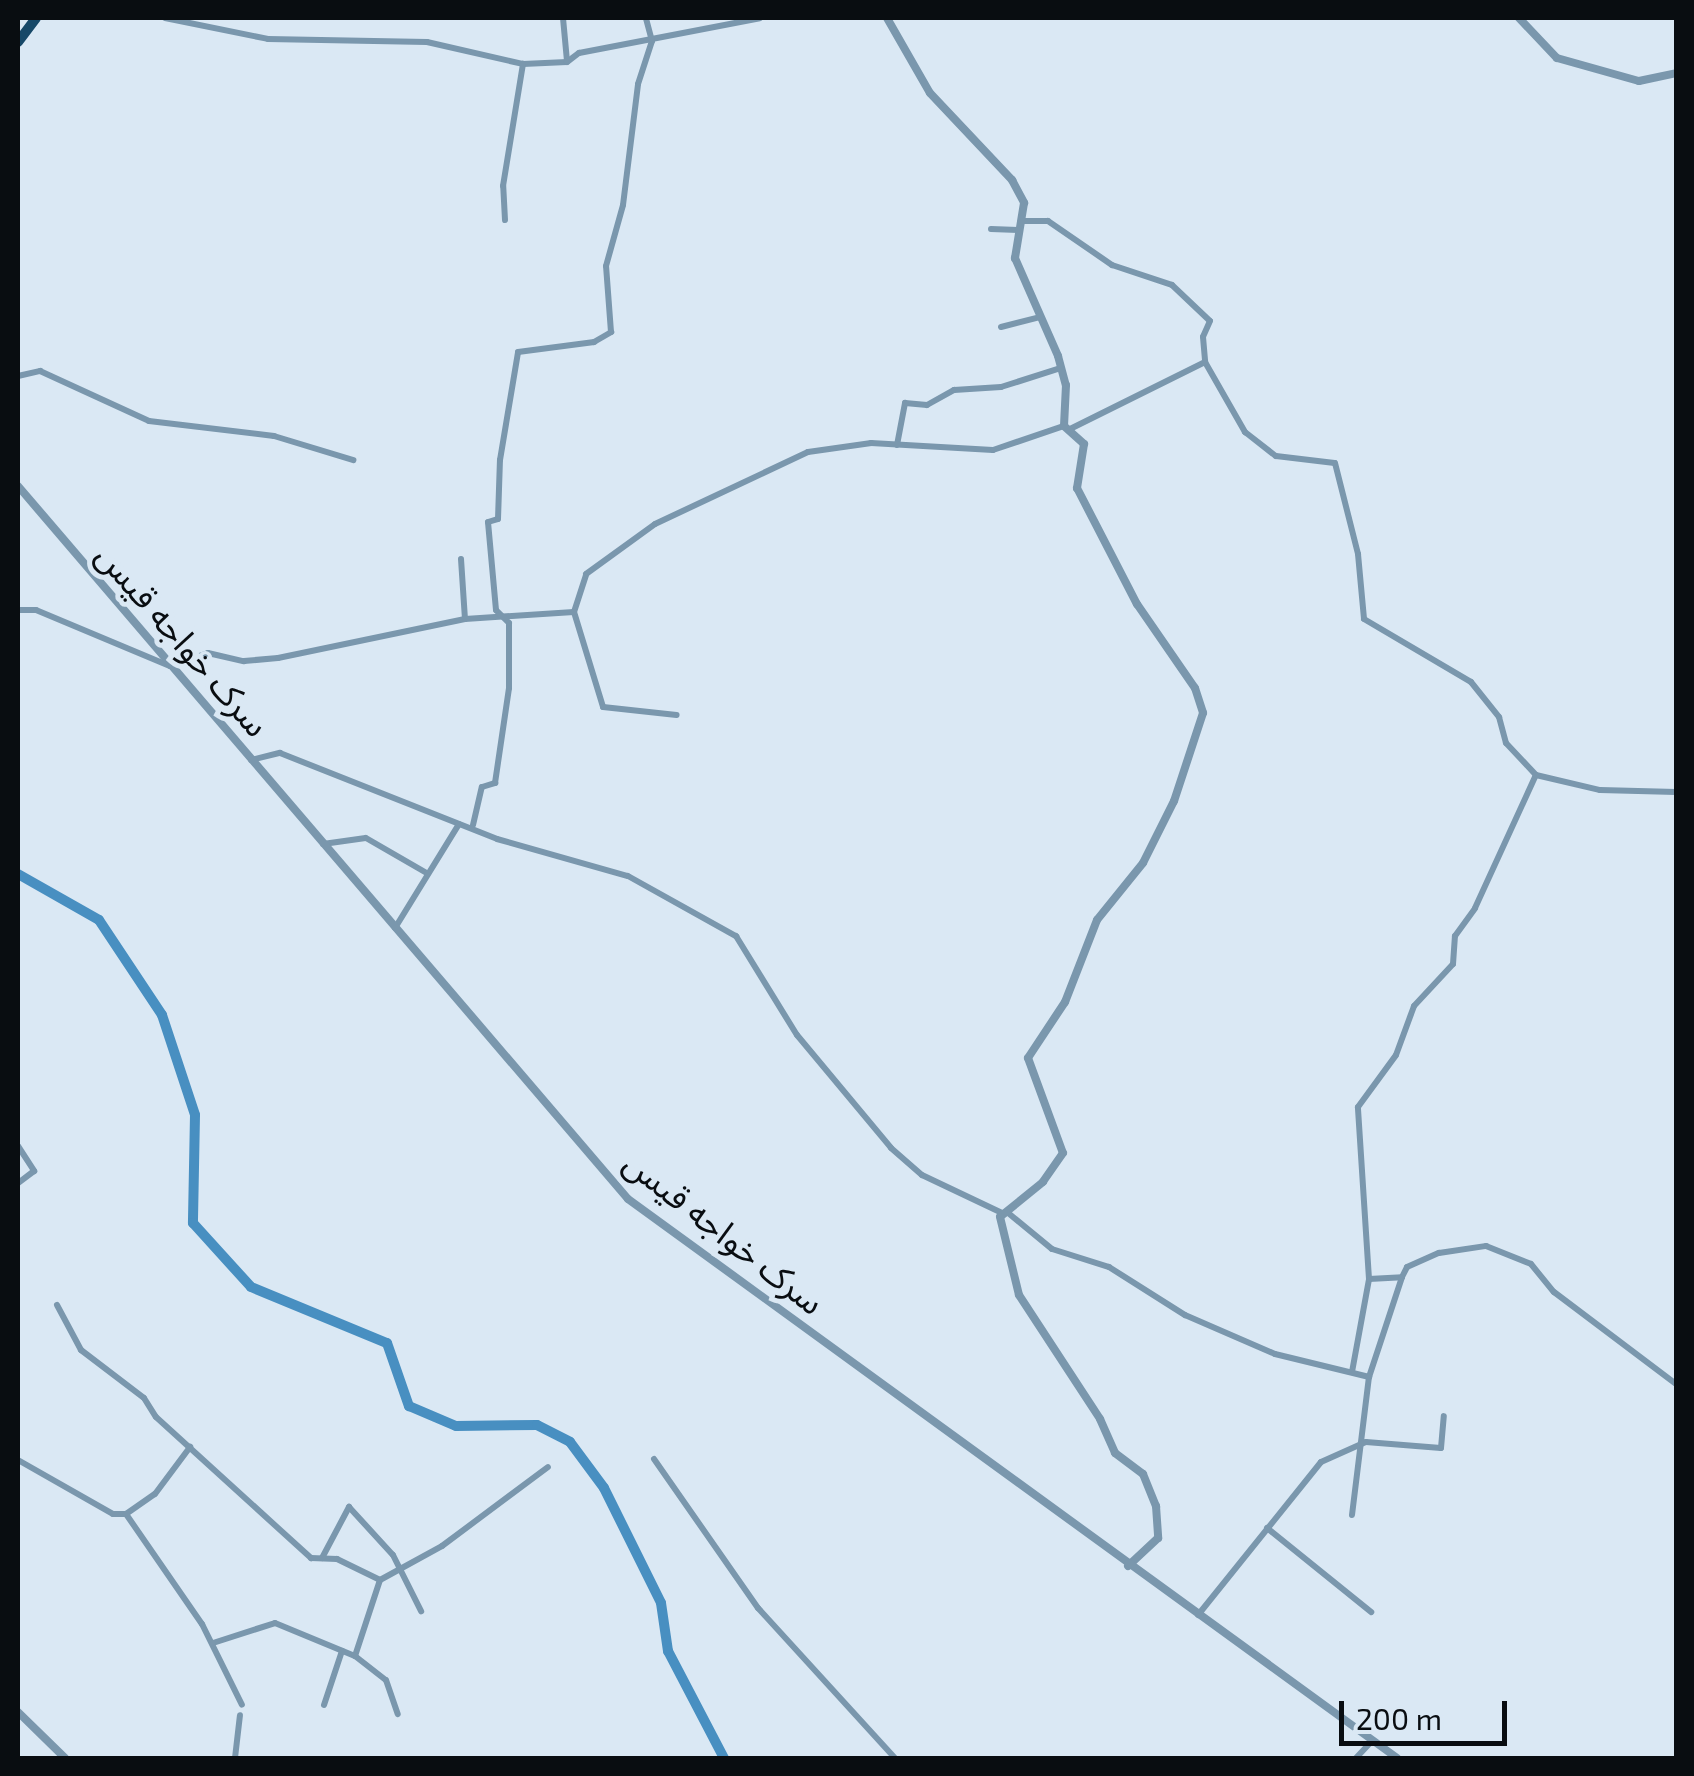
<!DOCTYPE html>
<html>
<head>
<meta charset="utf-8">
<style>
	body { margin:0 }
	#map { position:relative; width:1694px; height:1776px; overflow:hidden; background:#dae8f4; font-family:"Exo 2","Noto Sans Arabic",sans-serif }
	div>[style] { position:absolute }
	.river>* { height:10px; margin:-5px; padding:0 5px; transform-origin:5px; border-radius:5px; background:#488fc1 }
	.minor>* { height:6px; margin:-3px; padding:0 3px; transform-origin:3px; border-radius:3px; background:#7a97ad }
	.tertiary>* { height:8px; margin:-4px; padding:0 4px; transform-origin:4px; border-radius:4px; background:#7a97ad }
	.trunk>* { height:10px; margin:-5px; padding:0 5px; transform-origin:5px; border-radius:5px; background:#164868 }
	span { translate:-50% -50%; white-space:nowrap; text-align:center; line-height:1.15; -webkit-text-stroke:10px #dae8f4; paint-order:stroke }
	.street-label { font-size:35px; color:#090d11 }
	.frame { position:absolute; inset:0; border:20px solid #090d11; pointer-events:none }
	.scale { position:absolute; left:1339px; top:1701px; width:168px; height:45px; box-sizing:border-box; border:5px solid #090d11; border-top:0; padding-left:12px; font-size:30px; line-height:35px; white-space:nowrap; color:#090d11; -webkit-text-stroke:8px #dae8f4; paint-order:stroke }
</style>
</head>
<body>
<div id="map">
	<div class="river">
		<i style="left:18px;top:874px;width:93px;rotate:29.6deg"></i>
		<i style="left:99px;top:920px;width:114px;rotate:56.4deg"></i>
		<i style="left:162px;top:1015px;width:105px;rotate:71.7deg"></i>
		<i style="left:195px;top:1115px;width:108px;rotate:91.1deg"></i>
		<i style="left:193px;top:1223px;width:86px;rotate:47.8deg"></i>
		<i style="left:251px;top:1287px;width:147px;rotate:22.4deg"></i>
		<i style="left:387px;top:1343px;width:67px;rotate:70.8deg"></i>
		<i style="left:409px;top:1406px;width:51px;rotate:23.1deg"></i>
		<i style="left:456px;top:1426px;width:81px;rotate:-0.7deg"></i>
		<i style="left:537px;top:1425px;width:37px;rotate:27deg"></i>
		<i style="left:570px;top:1442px;width:57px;rotate:53.5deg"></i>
		<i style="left:604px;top:1488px;width:128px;rotate:63.6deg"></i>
		<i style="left:661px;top:1603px;width:49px;rotate:81.7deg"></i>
		<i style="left:668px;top:1651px;width:121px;rotate:62.4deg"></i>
	</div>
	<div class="minor">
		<i style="left:165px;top:18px;width:105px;rotate:11.5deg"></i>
		<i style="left:268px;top:39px;width:159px;rotate:1.1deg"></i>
		<i style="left:427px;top:42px;width:98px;rotate:12.9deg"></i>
		<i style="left:523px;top:64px;width:44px;rotate:-2.6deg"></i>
		<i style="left:567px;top:62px;width:15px;rotate:-37deg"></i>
		<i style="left:579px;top:53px;width:184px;rotate:-10.9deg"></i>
		<i style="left:563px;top:18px;width:43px;rotate:84.7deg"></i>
		<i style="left:505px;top:220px;width:34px;rotate:-93deg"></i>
		<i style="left:503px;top:186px;width:124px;rotate:-80.7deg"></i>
		<i style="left:1024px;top:221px;width:24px"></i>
		<i style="left:1048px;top:221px;width:78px;rotate:34.5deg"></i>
		<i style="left:1112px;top:265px;width:63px;rotate:18.4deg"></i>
		<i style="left:1172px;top:285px;width:52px;rotate:43.5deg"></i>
		<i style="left:1210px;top:321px;width:17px;rotate:114deg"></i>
		<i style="left:1203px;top:337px;width:25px;rotate:85deg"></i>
		<i style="left:1205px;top:362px;width:81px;rotate:60.3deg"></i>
		<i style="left:1245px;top:432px;width:39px;rotate:38deg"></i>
		<i style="left:1276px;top:456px;width:59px;rotate:6.8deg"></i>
		<i style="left:1335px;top:463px;width:94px;rotate:75.8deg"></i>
		<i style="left:1358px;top:554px;width:65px;rotate:84.7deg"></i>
		<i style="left:1364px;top:619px;width:124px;rotate:30.5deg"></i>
		<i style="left:1471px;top:682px;width:45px;rotate:51.3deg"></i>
		<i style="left:1499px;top:717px;width:27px;rotate:75deg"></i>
		<i style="left:1506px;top:743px;width:44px;rotate:46.8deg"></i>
		<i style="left:1536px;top:775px;width:66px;rotate:13.2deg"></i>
		<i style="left:1600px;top:790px;width:76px;rotate:1.5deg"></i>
		<i style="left:991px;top:229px;width:28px;rotate:2deg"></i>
		<i style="left:1001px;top:327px;width:40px;rotate:-14.4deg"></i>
		<i style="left:18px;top:376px;width:23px;rotate:-13deg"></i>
		<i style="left:40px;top:371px;width:120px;rotate:24.6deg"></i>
		<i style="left:149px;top:421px;width:126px;rotate:6.8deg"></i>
		<i style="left:274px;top:436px;width:83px;rotate:16.9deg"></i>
		<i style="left:1068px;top:430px;width:153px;rotate:-26.4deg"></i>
		<i style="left:897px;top:445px;width:43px;rotate:-79.2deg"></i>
		<i style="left:905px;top:403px;width:22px;rotate:5deg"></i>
		<i style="left:927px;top:405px;width:31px;rotate:-29deg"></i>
		<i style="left:954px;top:390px;width:47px;rotate:-3.7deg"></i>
		<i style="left:1001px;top:387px;width:63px;rotate:-17.6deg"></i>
		<i style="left:461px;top:559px;width:60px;rotate:86.2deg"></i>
		<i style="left:18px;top:610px;width:18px"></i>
		<i style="left:36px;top:610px;width:145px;rotate:22.7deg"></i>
		<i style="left:170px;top:666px;width:40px;rotate:-18.9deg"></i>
		<i style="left:208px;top:653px;width:37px;rotate:13deg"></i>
		<i style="left:244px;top:661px;width:34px;rotate:-5deg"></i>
		<i style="left:278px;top:658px;width:191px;rotate:-11.8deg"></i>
		<i style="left:465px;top:619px;width:109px;rotate:-3.7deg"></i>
		<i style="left:574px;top:612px;width:99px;rotate:73deg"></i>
		<i style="left:603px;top:707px;width:74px;rotate:6.2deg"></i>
		<i style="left:574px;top:612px;width:40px;rotate:-72deg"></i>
		<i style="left:586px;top:574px;width:85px;rotate:-35.9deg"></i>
		<i style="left:655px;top:524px;width:169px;rotate:-25.2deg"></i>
		<i style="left:808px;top:452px;width:64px;rotate:-8.1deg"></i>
		<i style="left:871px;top:443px;width:122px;rotate:3.3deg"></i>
		<i style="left:993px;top:450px;width:75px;rotate:-18.7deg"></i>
		<i style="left:251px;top:760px;width:30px;rotate:-14deg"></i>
		<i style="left:280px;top:753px;width:233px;rotate:21.6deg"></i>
		<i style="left:497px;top:839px;width:136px;rotate:15.8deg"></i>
		<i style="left:628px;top:876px;width:124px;rotate:29.1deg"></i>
		<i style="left:736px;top:936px;width:116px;rotate:58.4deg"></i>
		<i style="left:797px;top:1035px;width:147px;rotate:50.2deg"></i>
		<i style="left:891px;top:1148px;width:41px;rotate:41.1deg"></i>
		<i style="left:922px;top:1175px;width:91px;rotate:25.4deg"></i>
		<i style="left:473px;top:825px;width:39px;rotate:-77deg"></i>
		<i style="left:482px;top:787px;width:14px;rotate:-17deg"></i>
		<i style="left:495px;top:783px;width:96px;rotate:-81.6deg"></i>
		<i style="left:509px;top:688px;width:65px;rotate:-90deg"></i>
		<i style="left:509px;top:623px;width:18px;rotate:-135deg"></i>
		<i style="left:496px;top:610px;width:88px;rotate:-95.2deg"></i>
		<i style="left:488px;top:522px;width:10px;rotate:-17deg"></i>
		<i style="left:498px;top:519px;width:59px;rotate:-88.1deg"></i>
		<i style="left:500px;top:460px;width:109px;rotate:-80.5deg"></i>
		<i style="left:518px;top:352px;width:77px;rotate:-7.5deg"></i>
		<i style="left:594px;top:342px;width:20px;rotate:-30deg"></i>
		<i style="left:611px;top:332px;width:66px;rotate:-94.3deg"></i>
		<i style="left:606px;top:266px;width:63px;rotate:-74.4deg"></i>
		<i style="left:623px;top:205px;width:122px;rotate:-82.9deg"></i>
		<i style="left:638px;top:84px;width:45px;rotate:-72deg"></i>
		<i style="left:652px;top:41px;width:24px;rotate:-105deg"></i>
		<i style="left:323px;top:844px;width:43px;rotate:-7.9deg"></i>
		<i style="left:366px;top:838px;width:68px;rotate:30deg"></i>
		<i style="left:395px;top:928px;width:122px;rotate:-58.4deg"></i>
		<i style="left:18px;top:1146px;width:30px;rotate:57deg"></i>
		<i style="left:34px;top:1171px;width:20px;rotate:143deg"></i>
		<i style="left:1007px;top:1212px;width:58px;rotate:39.4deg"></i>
		<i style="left:1052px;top:1249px;width:60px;rotate:17.5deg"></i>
		<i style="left:1109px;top:1267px;width:90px;rotate:32.3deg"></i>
		<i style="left:1185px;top:1315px;width:98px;rotate:23.4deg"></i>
		<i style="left:1275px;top:1354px;width:97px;rotate:13.7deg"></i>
		<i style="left:1369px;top:1279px;width:33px;rotate:-3deg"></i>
		<i style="left:1402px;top:1277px;width:11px;rotate:-63deg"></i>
		<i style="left:1407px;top:1267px;width:35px;rotate:-24deg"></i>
		<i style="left:1439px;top:1253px;width:48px;rotate:-8.5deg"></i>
		<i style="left:1486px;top:1246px;width:48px;rotate:21.8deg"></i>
		<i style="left:1531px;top:1264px;width:36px;rotate:51deg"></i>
		<i style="left:1554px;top:1292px;width:153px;rotate:37deg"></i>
		<i style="left:57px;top:1305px;width:51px;rotate:61.9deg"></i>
		<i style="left:81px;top:1350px;width:79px;rotate:37.3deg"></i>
		<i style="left:144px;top:1398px;width:22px;rotate:58deg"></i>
		<i style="left:156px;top:1417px;width:210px;rotate:42.3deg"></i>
		<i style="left:311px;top:1558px;width:26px;rotate:2deg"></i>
		<i style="left:337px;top:1559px;width:48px;rotate:26deg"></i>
		<i style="left:380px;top:1580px;width:71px;rotate:-28.7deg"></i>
		<i style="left:442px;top:1546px;width:132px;rotate:-36.7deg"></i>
		<i style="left:1352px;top:1372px;width:95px;rotate:-79.6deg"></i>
		<i style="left:1369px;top:1279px;width:172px;rotate:-93.7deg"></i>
		<i style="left:1358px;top:1107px;width:64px;rotate:-53.8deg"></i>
		<i style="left:1396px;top:1055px;width:52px;rotate:-69.8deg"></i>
		<i style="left:1414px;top:1006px;width:57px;rotate:-47.1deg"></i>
		<i style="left:1453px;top:964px;width:28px;rotate:-86deg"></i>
		<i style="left:1455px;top:936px;width:34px;rotate:-54deg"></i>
		<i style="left:1475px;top:908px;width:146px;rotate:-65.4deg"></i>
		<i style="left:654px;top:1459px;width:182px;rotate:55.1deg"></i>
		<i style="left:758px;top:1608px;width:203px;rotate:47.6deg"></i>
		<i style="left:18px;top:1460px;width:109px;rotate:29.6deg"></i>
		<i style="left:113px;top:1514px;width:13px"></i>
		<i style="left:126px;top:1514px;width:134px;rotate:55.4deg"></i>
		<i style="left:202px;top:1624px;width:90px;rotate:63.7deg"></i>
		<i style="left:126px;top:1514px;width:35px;rotate:-35deg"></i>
		<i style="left:155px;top:1494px;width:59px;rotate:-53.3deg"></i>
		<i style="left:1352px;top:1515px;width:139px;rotate:-83deg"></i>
		<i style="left:1369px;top:1377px;width:105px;rotate:-71.7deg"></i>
		<i style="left:1267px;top:1528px;width:134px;rotate:38.9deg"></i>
		<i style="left:322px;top:1558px;width:58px;rotate:-62.1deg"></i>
		<i style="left:349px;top:1507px;width:65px;rotate:47.5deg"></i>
		<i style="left:393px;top:1555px;width:63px;rotate:63.4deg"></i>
		<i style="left:1198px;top:1615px;width:196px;rotate:-51.2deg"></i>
		<i style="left:1321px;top:1462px;width:49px;rotate:-24deg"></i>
		<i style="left:1366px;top:1442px;width:75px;rotate:4.6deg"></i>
		<i style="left:1441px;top:1448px;width:32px;rotate:-85deg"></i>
		<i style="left:213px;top:1643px;width:65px;rotate:-17.9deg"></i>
		<i style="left:275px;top:1623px;width:87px;rotate:22.4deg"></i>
		<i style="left:355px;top:1656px;width:39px;rotate:38deg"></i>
		<i style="left:386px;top:1680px;width:36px;rotate:71deg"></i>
		<i style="left:355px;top:1656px;width:80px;rotate:-71.8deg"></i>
		<i style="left:324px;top:1705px;width:57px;rotate:-71.6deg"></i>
		<i style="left:235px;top:1758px;width:43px;rotate:-83.4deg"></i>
		<i style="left:1356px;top:1758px;width:23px;rotate:-47deg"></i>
	</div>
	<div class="tertiary">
		<i style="left:887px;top:18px;width:86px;rotate:60.2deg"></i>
		<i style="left:930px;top:93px;width:120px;rotate:46.7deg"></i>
		<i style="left:1012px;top:180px;width:26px;rotate:62deg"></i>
		<i style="left:1024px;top:203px;width:56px;rotate:99.3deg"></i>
		<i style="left:1015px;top:258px;width:107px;rotate:66.3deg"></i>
		<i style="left:1058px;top:356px;width:30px;rotate:75deg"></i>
		<i style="left:1066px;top:385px;width:41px;rotate:92.8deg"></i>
		<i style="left:1064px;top:426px;width:27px;rotate:42deg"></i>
		<i style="left:1084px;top:444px;width:45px;rotate:99deg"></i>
		<i style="left:1077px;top:488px;width:131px;rotate:62.7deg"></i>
		<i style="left:1137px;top:604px;width:102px;rotate:55.4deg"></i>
		<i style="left:1195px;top:688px;width:26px;rotate:72deg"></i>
		<i style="left:1203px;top:713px;width:93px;rotate:108.2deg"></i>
		<i style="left:1174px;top:801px;width:69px;rotate:116.6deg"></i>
		<i style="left:1143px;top:863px;width:73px;rotate:128.9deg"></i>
		<i style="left:1097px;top:920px;width:88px;rotate:111.3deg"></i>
		<i style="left:1065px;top:1002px;width:67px;rotate:123.5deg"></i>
		<i style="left:1028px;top:1058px;width:101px;rotate:69.8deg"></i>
		<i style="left:1063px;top:1153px;width:35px;rotate:125deg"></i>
		<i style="left:1043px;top:1182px;width:55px;rotate:140.9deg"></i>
		<i style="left:1000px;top:1217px;width:80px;rotate:76.3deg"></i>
		<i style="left:1019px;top:1295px;width:148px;rotate:56.8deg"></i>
		<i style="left:1100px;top:1419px;width:37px;rotate:66deg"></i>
		<i style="left:1115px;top:1453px;width:35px;rotate:37deg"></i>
		<i style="left:1143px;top:1474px;width:35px;rotate:68deg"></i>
		<i style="left:1156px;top:1506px;width:32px;rotate:86deg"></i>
		<i style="left:1158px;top:1538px;width:41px;rotate:137deg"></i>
		<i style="left:1519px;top:18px;width:55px;rotate:46.5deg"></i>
		<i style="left:1557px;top:58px;width:85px;rotate:15.7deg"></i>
		<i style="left:1639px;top:81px;width:38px;rotate:-12deg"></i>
		<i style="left:18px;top:486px;width:938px;rotate:49.45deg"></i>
		<i style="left:628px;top:1199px;width:951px;rotate:36.01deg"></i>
		<i style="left:18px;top:1712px;width:66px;rotate:44.4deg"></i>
	</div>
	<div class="trunk">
		<i style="left:18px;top:42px;width:30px;rotate:-53deg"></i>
	</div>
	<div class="street-label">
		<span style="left:184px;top:639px;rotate:49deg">سرک خواجه قیس</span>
		<span style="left:725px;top:1231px;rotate:38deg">سرک خواجه قیس</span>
	</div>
	<div class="frame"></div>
	<div class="scale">200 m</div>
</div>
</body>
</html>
